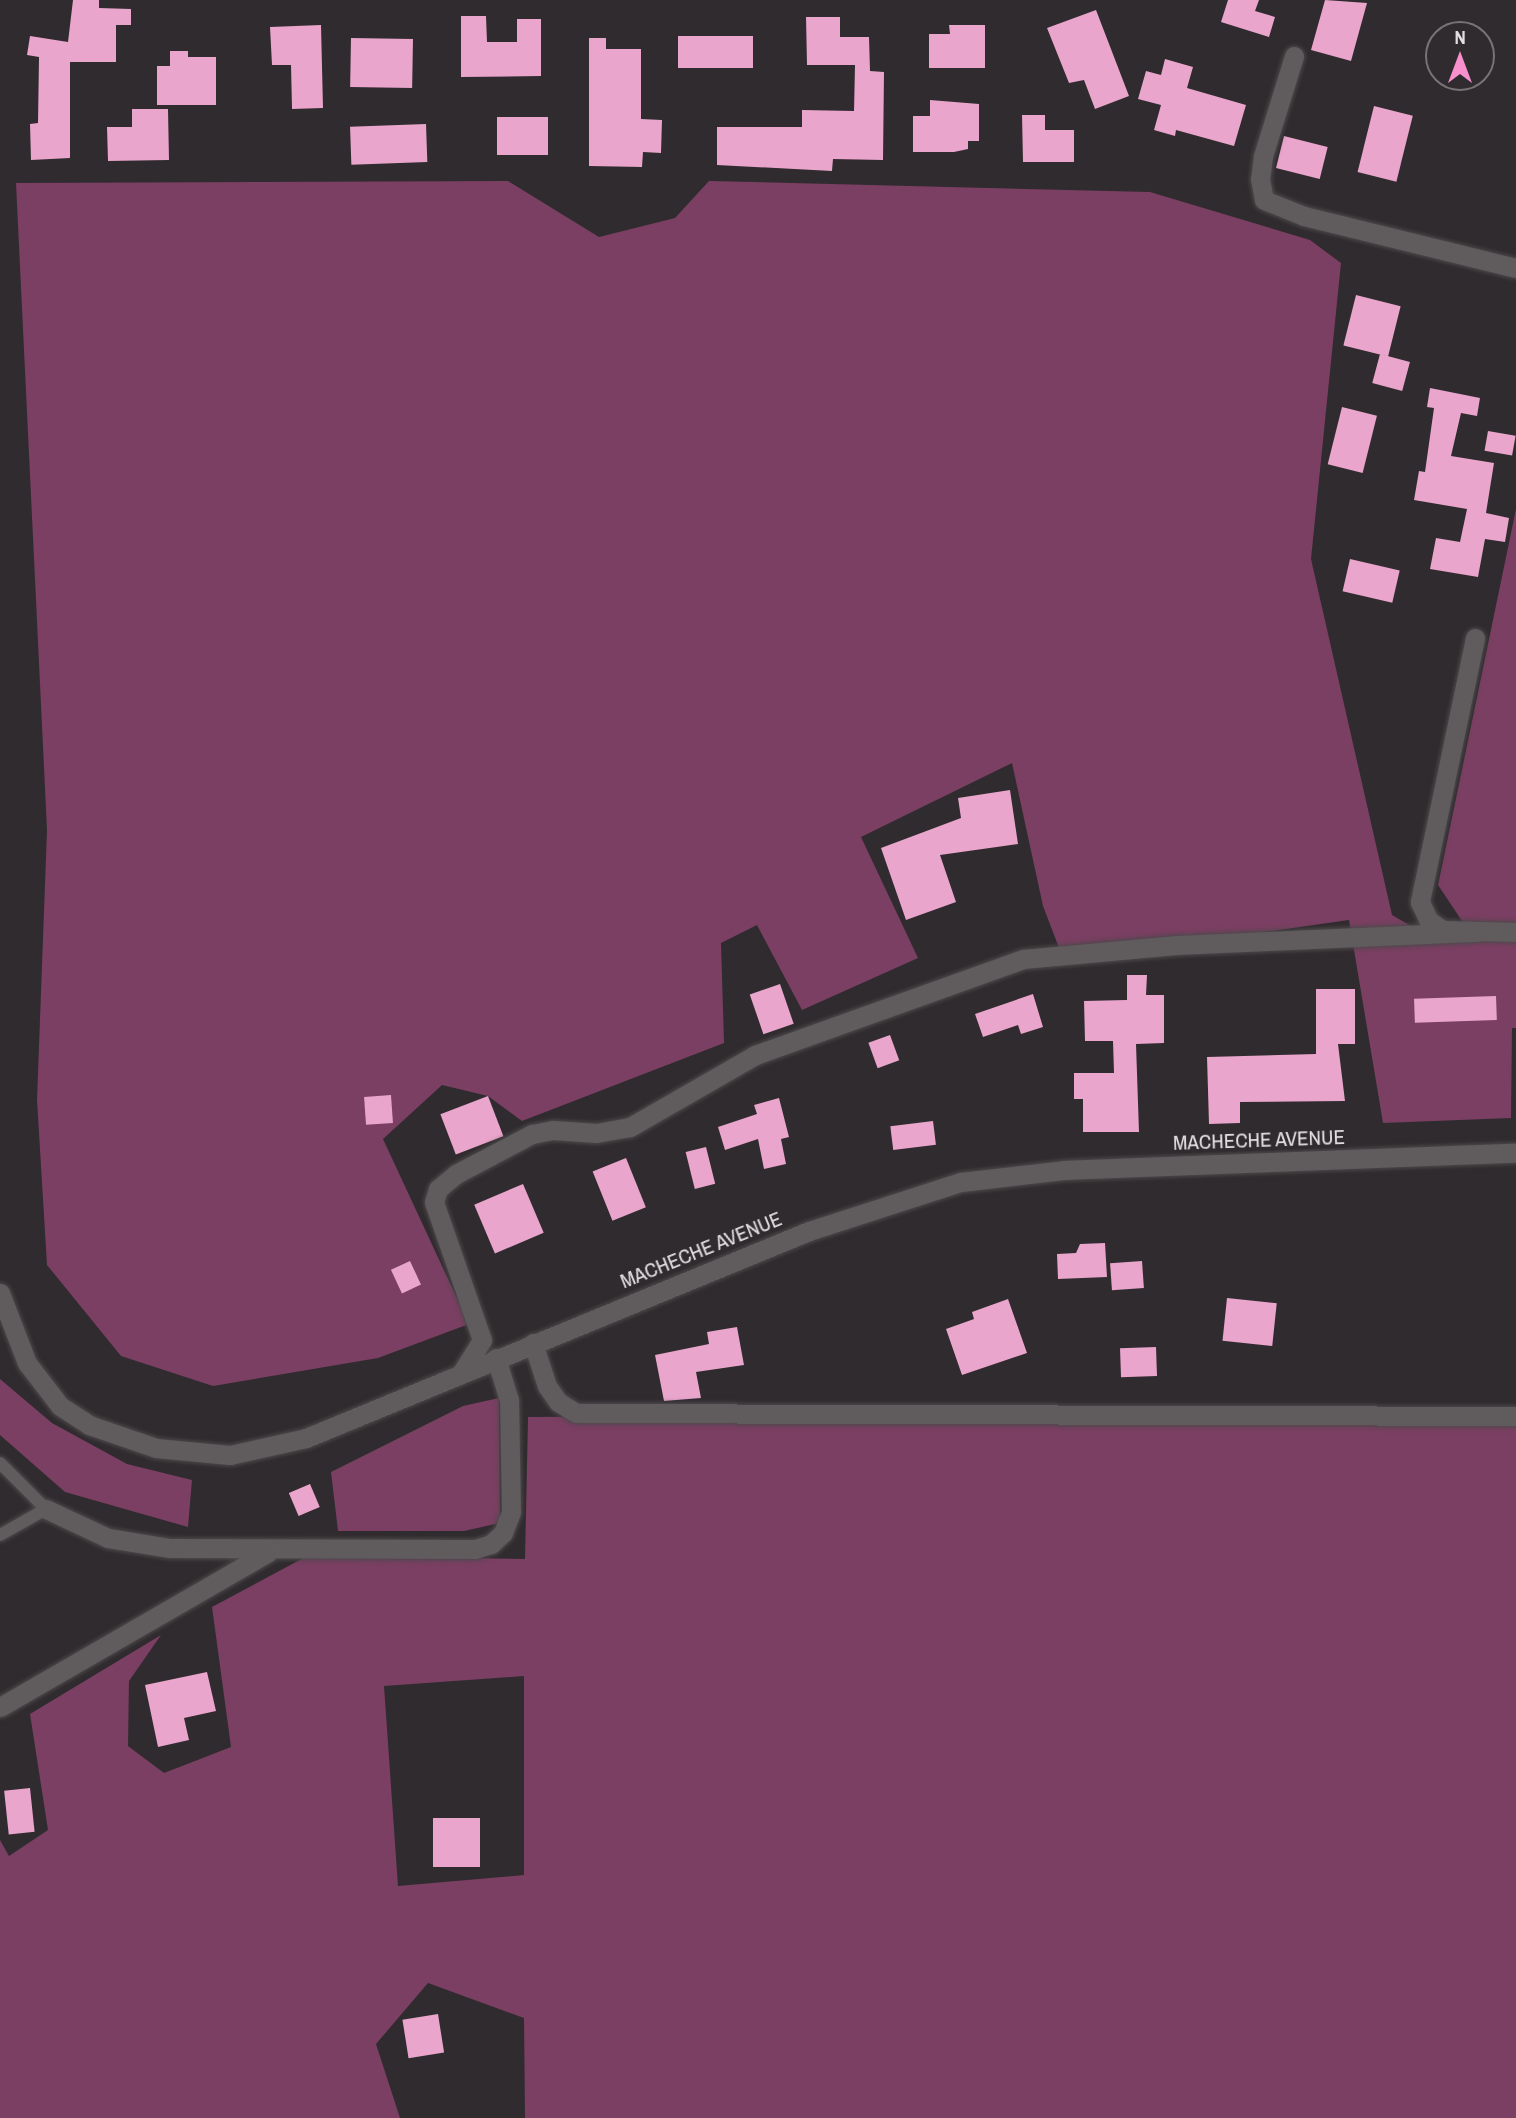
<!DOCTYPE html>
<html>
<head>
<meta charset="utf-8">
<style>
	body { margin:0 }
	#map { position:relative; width:1516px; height:2118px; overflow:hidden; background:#302b2e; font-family:"Archivo Narrow",sans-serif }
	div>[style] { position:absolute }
	.forest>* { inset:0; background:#7a3f62 }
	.building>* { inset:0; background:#e9a5cc; transform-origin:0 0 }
	.roads { filter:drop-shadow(0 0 2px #4d494b) drop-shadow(0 0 2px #4d494b) }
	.service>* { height:12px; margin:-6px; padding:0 6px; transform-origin:6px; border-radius:6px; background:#605c5e }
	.minor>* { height:19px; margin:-9.5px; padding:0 9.5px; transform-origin:9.5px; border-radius:9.5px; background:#605c5e }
	.secondary>* { height:19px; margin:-9.5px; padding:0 9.5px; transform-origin:9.5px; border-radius:9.5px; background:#605c5e }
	span { translate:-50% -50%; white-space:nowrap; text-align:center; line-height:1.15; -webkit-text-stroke:7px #302b2e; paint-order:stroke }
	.street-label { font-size:21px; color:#e2dfe1 }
	.north { position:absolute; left:1425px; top:21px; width:70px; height:70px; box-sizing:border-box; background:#302b2e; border:2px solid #777376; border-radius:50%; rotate:0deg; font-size:19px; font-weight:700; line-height:28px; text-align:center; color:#e2dfe1 }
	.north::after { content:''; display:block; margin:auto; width:24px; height:32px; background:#f790cd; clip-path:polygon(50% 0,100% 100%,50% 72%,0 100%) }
</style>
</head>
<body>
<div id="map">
	<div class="forest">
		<i style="clip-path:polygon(508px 181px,599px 237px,675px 218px,709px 181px,1150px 192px,1310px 240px,1341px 263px,1311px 559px,1392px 915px,1435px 940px,1474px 939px,1438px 885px,1516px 509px,1516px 1028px,1512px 1028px,1511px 1118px,1383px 1123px,1349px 920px,1133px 951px,1061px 953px,1043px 906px,1012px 763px,861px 837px,918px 958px,802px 1010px,757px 925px,721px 943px,724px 1043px,522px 1121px,488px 1096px,442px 1085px,383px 1139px,469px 1324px,378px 1358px,213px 1386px,121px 1356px,47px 1265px,37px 1100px,47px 830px,16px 183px)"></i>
		<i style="clip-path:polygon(0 1379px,52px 1423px,127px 1464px,192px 1480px,188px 1527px,65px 1492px,0 1435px)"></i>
		<i style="clip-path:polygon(499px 1398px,500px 1523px,464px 1531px,338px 1531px,331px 1472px,463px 1406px)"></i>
		<i style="clip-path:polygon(evenodd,1003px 1414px,1516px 1416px,1516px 2118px,525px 2118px,524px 2018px,428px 1983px,376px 2044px,400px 2118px,0 2118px,0 1840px,9px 1856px,48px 1830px,30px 1714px,161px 1635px,129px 1681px,128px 1746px,164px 1773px,231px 1747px,212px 1607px,309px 1555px,525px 1559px,528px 1417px,1003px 1414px,524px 1676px,524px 1875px,398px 1886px,384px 1686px,524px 1676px)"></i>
	</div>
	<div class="building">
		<i style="clip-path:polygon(73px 0,99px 0,99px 8px,131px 9px,131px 25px,116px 25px,116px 62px,70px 62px,70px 158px,31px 160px,30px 124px,38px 123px,39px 57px,27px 55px,30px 36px,68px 42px)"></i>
		<i style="clip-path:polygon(1228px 0,1259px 0,1255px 11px,1275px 17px,1269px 37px,1221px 22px)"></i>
		<i style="clip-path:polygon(1325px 0,1367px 3px,1351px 61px,1311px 50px)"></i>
		<i style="clip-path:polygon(1096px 10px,1129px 96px,1095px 109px,1084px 80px,1069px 83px,1047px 28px)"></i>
		<i style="clip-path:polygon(461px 16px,486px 16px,487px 42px,517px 42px,517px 19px,541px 19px,541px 76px,461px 77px)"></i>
		<i style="clip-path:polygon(806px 17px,840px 17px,840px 37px,869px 37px,870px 71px,884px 72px,883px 160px,833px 159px,832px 171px,717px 165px,717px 127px,802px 127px,802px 110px,854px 111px,855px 65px,807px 65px)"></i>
		<i style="clip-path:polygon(321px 25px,323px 108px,292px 109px,291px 65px,272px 65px,270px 27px)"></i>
		<i style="clip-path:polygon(949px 25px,985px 25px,985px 68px,929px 68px,929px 34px,950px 34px)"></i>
		<i style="left:753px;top:36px;width:32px;height:75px;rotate:90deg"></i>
		<i style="left:351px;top:38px;width:62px;height:49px;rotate:1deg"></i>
		<i style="clip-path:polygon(589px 38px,606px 38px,606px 49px,641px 49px,641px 119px,662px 120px,661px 153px,643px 152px,642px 167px,589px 166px)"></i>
		<i style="clip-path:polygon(170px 51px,188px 51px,188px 57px,216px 57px,216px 105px,157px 105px,157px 66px,170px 66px)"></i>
		<i style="clip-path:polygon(1165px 59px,1193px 67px,1187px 88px,1246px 105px,1234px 146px,1176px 130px,1175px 136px,1154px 130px,1161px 105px,1138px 99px,1146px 71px,1161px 75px)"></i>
		<i style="clip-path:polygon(930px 100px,979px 104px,979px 141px,968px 141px,968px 149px,954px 152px,913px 152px,913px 116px,930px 116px)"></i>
		<i style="left:1374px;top:106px;width:40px;height:68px;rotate:14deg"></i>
		<i style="clip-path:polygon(132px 109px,168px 109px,169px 160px,108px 161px,107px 127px,132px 127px)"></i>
		<i style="clip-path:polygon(1022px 115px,1045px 115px,1045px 130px,1074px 130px,1074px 162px,1023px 162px)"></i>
		<i style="left:497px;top:117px;width:51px;height:38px"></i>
		<i style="left:426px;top:124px;width:38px;height:76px;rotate:88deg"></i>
		<i style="left:1284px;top:136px;width:45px;height:33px;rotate:14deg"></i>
		<i style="left:1356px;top:295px;width:46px;height:52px;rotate:14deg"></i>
		<i style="left:1380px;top:354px;width:31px;height:30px;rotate:15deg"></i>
		<i style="clip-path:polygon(1430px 388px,1480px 398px,1477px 416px,1461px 413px,1451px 456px,1494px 463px,1486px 513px,1509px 518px,1505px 542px,1485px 539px,1478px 577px,1430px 569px,1436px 538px,1460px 542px,1467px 509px,1414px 500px,1419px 471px,1425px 472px,1434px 408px,1427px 407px)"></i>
		<i style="left:1342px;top:407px;width:36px;height:59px;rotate:14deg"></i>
		<i style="left:1488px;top:431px;width:28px;height:20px;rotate:10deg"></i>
		<i style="left:1350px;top:559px;width:51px;height:33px;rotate:13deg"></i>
		<i style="clip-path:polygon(1010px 790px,1018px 844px,940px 855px,956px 902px,906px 920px,881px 848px,961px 818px,958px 798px)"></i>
		<i style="clip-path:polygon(1127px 975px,1147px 975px,1146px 995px,1164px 995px,1164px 1043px,1136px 1044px,1139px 1132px,1083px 1132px,1083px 1099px,1074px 1099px,1074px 1073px,1114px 1073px,1113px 1041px,1085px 1041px,1084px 1001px,1127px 1000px)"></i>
		<i style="left:780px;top:984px;width:42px;height:32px;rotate:71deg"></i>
		<i style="clip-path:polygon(1316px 989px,1355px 989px,1355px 1044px,1338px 1044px,1345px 1101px,1240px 1102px,1240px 1123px,1209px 1124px,1207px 1057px,1316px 1054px)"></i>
		<i style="clip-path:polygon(1033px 994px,1043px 1027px,1021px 1034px,1018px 1025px,983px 1037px,975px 1014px)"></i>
		<i style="left:1496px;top:996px;width:24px;height:82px;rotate:88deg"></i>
		<i style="left:890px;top:1035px;width:27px;height:23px;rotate:70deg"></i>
		<i style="left:391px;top:1095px;width:28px;height:27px;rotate:86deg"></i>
		<i style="left:488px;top:1096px;width:43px;height:51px;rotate:69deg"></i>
		<i style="clip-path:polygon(779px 1098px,789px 1137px,781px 1139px,786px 1164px,764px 1169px,758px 1139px,725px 1150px,718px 1127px,757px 1114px,754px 1105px)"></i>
		<i style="left:933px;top:1121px;width:24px;height:43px;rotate:83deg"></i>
		<i style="left:706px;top:1147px;width:38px;height:21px;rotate:76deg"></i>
		<i style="left:626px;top:1158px;width:53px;height:36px;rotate:68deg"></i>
		<i style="left:523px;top:1184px;width:53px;height:53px;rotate:67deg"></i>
		<i style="clip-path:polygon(1105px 1243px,1107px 1277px,1058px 1279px,1057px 1254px,1076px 1253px,1080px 1244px)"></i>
		<i style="left:410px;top:1261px;width:26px;height:21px;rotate:65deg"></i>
		<i style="left:1142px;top:1261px;width:27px;height:32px;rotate:86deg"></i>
		<i style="left:1227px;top:1298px;width:50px;height:43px;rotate:6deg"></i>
		<i style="clip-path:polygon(1008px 1299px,1027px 1353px,962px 1375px,946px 1329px,974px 1319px,972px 1312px)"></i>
		<i style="clip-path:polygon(737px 1327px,744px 1365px,696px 1372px,701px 1398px,664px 1401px,655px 1355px,709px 1344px,707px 1332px)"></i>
		<i style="left:1156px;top:1347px;width:29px;height:36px;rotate:88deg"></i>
		<i style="left:310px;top:1484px;width:25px;height:23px;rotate:67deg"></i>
		<i style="clip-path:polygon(207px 1672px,216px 1711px,184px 1718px,189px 1740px,158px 1747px,145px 1685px)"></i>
		<i style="left:30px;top:1788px;width:44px;height:26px;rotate:84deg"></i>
		<i style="left:433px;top:1818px;width:47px;height:49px"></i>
		<i style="left:438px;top:2014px;width:39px;height:36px;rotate:81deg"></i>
	</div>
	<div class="roads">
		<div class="service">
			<i style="left:0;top:1463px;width:65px;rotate:45deg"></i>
			<i style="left:46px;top:1509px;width:53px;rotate:150.5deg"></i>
		</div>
		<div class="minor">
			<i style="left:1294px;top:56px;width:105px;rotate:107.2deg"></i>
			<i style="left:1263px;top:156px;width:23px;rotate:97deg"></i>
			<i style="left:1260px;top:179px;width:21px;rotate:79deg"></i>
			<i style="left:1264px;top:200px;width:43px;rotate:21.8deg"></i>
			<i style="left:1304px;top:216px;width:218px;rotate:13.8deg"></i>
			<i style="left:1475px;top:638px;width:270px;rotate:101.8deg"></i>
			<i style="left:1420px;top:902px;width:21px;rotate:65deg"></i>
			<i style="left:1429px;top:921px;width:17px;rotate:33deg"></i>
			<i style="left:1443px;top:930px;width:73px;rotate:1.6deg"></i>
			<i style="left:533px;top:1343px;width:45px;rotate:72deg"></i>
			<i style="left:547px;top:1386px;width:19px;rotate:55deg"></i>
			<i style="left:558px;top:1402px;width:21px;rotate:31deg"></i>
			<i style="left:576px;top:1413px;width:940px;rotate:0.18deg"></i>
			<i style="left:462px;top:1372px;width:38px;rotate:-58deg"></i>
			<i style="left:482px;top:1340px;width:146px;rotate:-109.2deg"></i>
			<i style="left:434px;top:1202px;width:14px;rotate:-73deg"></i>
			<i style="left:438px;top:1189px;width:23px;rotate:-40deg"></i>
			<i style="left:456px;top:1174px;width:86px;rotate:-27.8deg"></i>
			<i style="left:532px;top:1134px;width:21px;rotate:-11deg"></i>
			<i style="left:553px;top:1130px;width:43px;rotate:4deg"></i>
			<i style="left:596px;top:1133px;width:35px;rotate:-10deg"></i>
			<i style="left:630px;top:1127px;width:144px;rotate:-29.9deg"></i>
			<i style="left:755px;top:1055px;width:285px;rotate:-19.7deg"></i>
			<i style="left:1023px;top:959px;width:154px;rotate:-5.2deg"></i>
			<i style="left:1176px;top:945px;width:303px;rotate:-2.5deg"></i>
			<i style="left:46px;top:1509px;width:68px;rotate:25.1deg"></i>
			<i style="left:108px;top:1538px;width:63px;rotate:9.2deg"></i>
			<i style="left:170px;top:1548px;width:305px;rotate:0.2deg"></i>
			<i style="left:475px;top:1549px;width:17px;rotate:-17deg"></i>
			<i style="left:491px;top:1544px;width:16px;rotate:-43deg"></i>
			<i style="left:503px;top:1533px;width:22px;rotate:-69deg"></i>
			<i style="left:511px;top:1512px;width:112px;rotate:-91deg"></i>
			<i style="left:509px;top:1400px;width:44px;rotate:-107.2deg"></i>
			<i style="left:0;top:1707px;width:310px;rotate:-30deg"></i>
		</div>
		<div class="secondary">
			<i style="left:0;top:1293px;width:75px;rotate:68.9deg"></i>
			<i style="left:27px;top:1363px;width:54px;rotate:52.5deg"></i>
			<i style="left:60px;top:1406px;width:35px;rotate:33deg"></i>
			<i style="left:89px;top:1425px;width:71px;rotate:18.9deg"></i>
			<i style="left:156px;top:1448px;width:74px;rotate:5.4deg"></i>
			<i style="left:230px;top:1455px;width:78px;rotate:-12.6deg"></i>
			<i style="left:306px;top:1438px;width:544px;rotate:-22.37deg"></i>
			<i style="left:809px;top:1231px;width:160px;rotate:-17.9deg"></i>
			<i style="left:961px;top:1182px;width:105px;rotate:-6.6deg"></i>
			<i style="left:1065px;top:1170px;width:451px;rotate:-2.2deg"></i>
		</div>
	</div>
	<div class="street-label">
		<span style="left:1259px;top:1140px;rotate:-2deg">MACHECHE AVENUE</span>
		<span style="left:701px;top:1250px;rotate:-22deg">MACHECHE AVENUE</span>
	</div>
	<div class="north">N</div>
</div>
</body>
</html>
